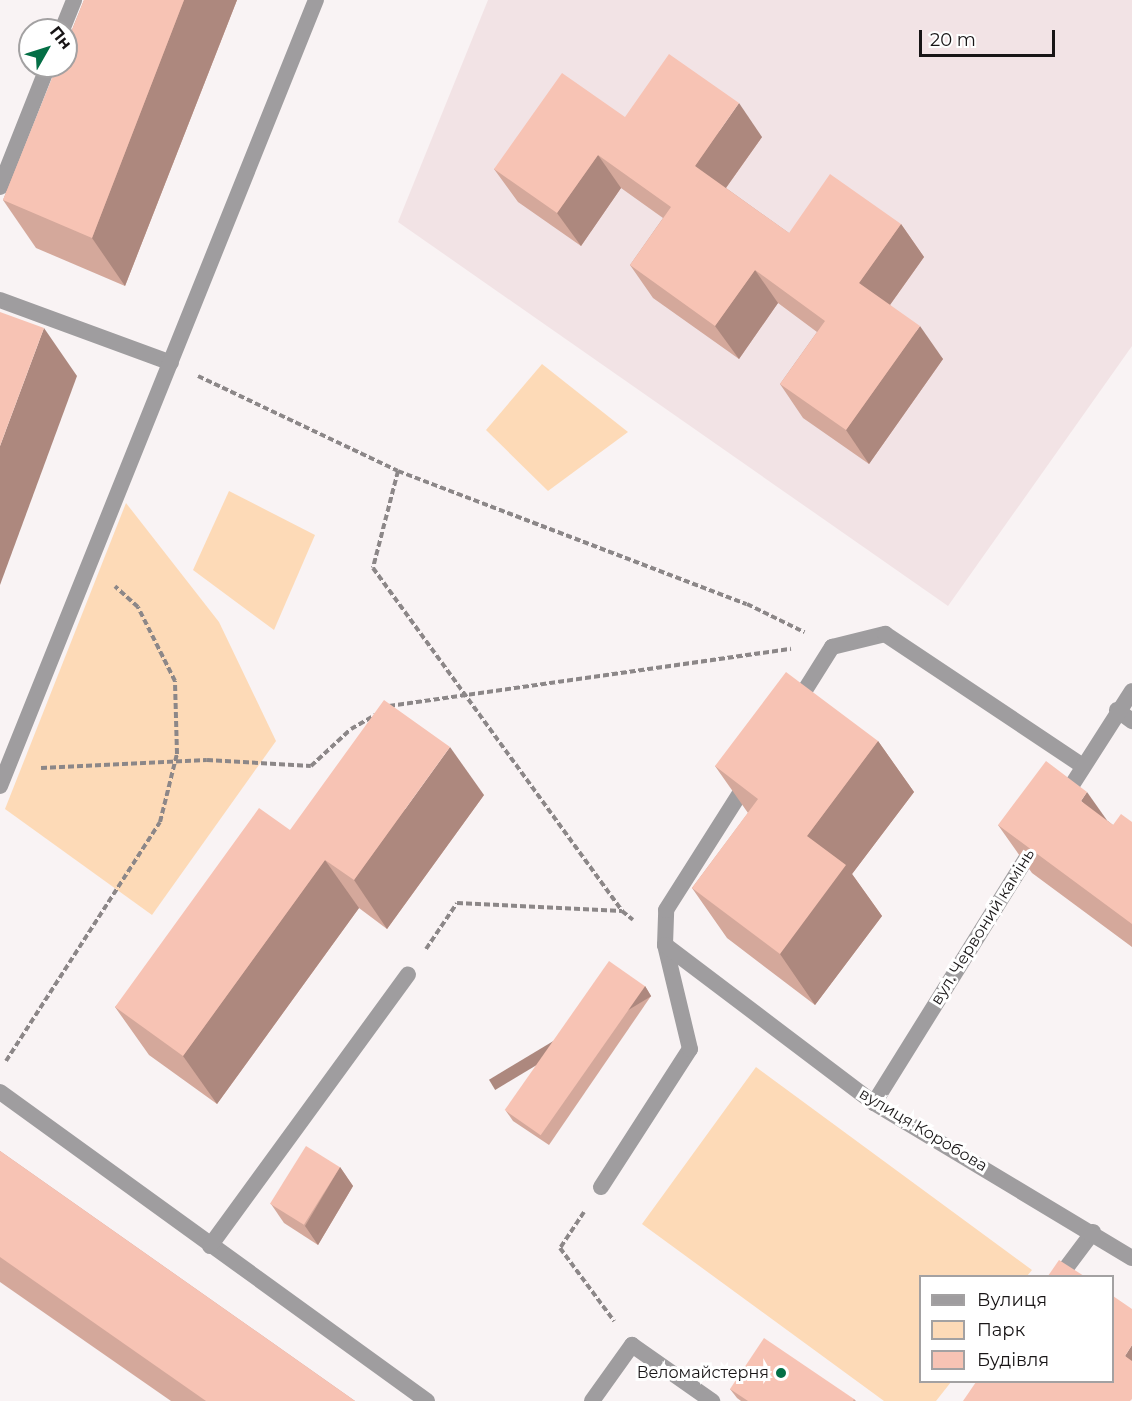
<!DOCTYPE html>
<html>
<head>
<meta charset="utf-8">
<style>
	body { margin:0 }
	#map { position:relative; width:1132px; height:1401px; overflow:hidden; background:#f9f3f4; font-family:Montserrat,sans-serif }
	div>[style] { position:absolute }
	.built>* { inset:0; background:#f2e3e5 }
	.green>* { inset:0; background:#fddab7 }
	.path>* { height:4px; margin-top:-2px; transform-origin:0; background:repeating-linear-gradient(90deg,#8c8788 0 6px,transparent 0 9px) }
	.service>* { height:16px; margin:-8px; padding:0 8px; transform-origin:8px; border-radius:8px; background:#9f9d9f }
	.minor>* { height:16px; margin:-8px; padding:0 8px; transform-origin:8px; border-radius:8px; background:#9f9d9f }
	.wall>* { inset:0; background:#d4a89b }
	.shaded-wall>* { inset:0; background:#ad887e; transform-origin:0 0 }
	.building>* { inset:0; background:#f7c3b4; transform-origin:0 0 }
	.dots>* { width:16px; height:16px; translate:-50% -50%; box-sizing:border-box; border:3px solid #fff; border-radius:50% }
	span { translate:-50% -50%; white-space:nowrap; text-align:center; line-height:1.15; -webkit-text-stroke:6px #fff; paint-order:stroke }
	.street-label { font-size:16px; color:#181516 }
	.poi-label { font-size:16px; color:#181516 }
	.right { translate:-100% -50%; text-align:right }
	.legend { position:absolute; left:919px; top:1275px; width:195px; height:108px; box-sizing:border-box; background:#fff; border:2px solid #a3a1a2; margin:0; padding:8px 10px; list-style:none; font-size:18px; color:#181516 }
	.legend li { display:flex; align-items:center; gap:12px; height:30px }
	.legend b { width:30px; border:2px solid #a3a1a2 }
	.north { position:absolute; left:18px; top:18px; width:60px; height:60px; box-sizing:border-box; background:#fff; border:2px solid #a3a1a2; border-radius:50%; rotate:51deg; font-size:16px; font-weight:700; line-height:24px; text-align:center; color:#181516 }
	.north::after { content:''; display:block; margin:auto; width:21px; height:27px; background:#046f46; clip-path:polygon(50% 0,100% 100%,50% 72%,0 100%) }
	.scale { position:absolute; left:919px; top:30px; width:136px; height:27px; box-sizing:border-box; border:3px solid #181516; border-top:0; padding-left:8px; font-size:18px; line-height:21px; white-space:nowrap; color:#181516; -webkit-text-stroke:4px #fff; paint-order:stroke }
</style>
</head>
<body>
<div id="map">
	<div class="built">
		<i style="clip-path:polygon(488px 0,1132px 0,1132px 346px,948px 606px,398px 222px)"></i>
	</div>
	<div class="green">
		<i style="clip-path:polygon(542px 364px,628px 432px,548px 491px,486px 430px)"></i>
		<i style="clip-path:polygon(229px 491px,315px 535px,274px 630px,193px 570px)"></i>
		<i style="clip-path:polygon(126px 503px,219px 622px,276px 741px,152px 915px,5px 809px)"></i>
		<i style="clip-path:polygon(756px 1067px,1032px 1270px,1027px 1276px,920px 1276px,920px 1382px,951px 1382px,936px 1401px,884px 1401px,642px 1224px)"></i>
	</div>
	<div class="path">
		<i style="left:198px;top:376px;width:221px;rotate:25.4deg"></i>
		<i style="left:398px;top:471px;width:100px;rotate:104.5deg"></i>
		<i style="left:373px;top:568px;width:424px;rotate:54deg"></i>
		<i style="left:622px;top:911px;width:14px;rotate:39deg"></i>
		<i style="left:398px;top:471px;width:373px;rotate:20.9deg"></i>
		<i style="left:747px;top:604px;width:64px;rotate:26.2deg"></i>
		<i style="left:389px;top:706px;width:406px;rotate:-8.1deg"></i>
		<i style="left:41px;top:768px;width:166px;rotate:-2.8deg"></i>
		<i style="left:207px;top:760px;width:104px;rotate:3.3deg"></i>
		<i style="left:311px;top:766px;width:54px;rotate:-42.8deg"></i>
		<i style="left:351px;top:729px;width:28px;rotate:-30deg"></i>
		<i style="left:426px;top:949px;width:55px;rotate:-56deg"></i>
		<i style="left:457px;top:903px;width:165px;rotate:2.8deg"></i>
		<i style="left:6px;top:1061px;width:284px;rotate:-57.2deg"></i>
		<i style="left:160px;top:822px;width:70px;rotate:-76deg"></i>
		<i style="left:177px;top:754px;width:73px;rotate:-91.6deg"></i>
		<i style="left:175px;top:681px;width:83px;rotate:-116.6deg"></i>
		<i style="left:138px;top:607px;width:31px;rotate:-138deg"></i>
		<i style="left:584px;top:1212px;width:43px;rotate:123.7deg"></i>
		<i style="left:560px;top:1248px;width:91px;rotate:53.5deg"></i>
	</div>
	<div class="service">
		<i style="left:62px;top:30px;width:32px;rotate:-68deg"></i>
		<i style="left:0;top:187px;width:130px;rotate:-68.4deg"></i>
		<i style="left:0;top:300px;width:182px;rotate:20.2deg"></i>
		<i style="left:795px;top:706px;width:70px;rotate:-57.9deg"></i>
		<i style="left:832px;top:647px;width:55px;rotate:-13.8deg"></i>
		<i style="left:885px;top:634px;width:238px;rotate:33.7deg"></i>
		<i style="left:1117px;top:710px;width:19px;rotate:36deg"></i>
		<i style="left:0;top:786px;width:847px;rotate:-68.1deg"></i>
		<i style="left:1063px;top:799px;width:128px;rotate:-57.4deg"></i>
		<i style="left:0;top:1092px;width:527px;rotate:35.89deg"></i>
		<i style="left:874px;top:1103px;width:305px;rotate:-58.1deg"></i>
		<i style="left:601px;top:1187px;width:164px;rotate:-57.2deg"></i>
		<i style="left:690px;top:1049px;width:107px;rotate:-103.5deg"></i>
		<i style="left:665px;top:945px;width:35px;rotate:-88deg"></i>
		<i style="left:666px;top:910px;width:155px;rotate:-57.6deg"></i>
		<i style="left:210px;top:1246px;width:336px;rotate:-53.9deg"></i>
		<i style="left:1060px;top:1276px;width:55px;rotate:-53.1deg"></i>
		<i style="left:592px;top:1401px;width:69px;rotate:-54.5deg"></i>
		<i style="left:632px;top:1345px;width:98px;rotate:35deg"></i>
	</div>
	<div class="minor">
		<i style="left:665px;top:945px;width:262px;rotate:37.1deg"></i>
		<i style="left:874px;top:1103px;width:301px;rotate:31deg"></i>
	</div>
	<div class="wall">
		<i style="clip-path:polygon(84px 0,237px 0,125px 286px,36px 248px,3px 200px)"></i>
		<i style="clip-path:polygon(625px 117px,762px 137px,726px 188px,789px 233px,901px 224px,924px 257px,890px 305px,943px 359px,869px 464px,803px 418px,780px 384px,817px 332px,778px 303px,739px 359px,653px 298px,630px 265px,663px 218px,621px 188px,581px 246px,518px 202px,494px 169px)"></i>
		<i style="clip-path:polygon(878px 741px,914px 792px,852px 874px,882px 916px,815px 1005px,727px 938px,692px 888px,748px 813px,715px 766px)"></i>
		<i style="clip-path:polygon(484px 795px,387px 929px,359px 908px,217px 1104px,149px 1055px,115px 1007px,290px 830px)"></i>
		<i style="clip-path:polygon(1108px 821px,1113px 825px,1132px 822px,1132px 947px,1032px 873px,998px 825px)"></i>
		<i style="clip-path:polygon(645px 986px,651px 996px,549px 1145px,513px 1121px,506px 1111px)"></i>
		<i style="clip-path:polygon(0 1151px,355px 1401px,171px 1401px,0 1282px)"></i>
		<i style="clip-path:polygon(340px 1167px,353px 1186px,318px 1245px,284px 1223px,271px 1204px)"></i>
		<i style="clip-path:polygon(730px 1389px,854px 1399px,856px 1401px,741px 1401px,737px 1398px)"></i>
	</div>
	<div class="shaded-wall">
		<i style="clip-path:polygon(184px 0,237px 0,125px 286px,92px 238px)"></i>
		<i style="clip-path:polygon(739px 103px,762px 137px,718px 199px,695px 166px)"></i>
		<i style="clip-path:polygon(598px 155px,621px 188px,581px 246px,557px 213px)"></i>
		<i style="clip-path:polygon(901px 224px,924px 257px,882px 316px,859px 283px)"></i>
		<i style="clip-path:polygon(755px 270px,778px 303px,739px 359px,715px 326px)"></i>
		<i style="clip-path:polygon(920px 326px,943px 359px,869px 464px,846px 430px)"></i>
		<i style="clip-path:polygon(44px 328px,77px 376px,0 585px,0 446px)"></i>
		<i style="clip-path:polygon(878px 741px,914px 792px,852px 874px,882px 916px,815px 1005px,780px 954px,807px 836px)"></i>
		<i style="clip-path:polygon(450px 747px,484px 795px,387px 929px,354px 880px)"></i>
		<i style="clip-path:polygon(1087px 792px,1121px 840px,1081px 801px)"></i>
		<i style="clip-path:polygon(325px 860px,359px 908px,217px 1104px,183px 1056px)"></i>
		<i style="left:645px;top:986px;width:12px;height:182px;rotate:59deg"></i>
		<i style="clip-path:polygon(340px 1167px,353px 1186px,318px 1245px,305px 1226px)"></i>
		<i style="clip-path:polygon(1132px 1345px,1132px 1366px,1125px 1356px)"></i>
	</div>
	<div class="building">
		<i style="clip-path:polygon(84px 0,184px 0,92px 238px,3px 200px,57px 66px,66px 66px,66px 45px)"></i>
		<i style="clip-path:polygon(669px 54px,739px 103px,695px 166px,789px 233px,830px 174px,901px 224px,859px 283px,920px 326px,846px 430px,780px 384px,825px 321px,755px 270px,715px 326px,630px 265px,671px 207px,598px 155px,557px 213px,494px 169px,562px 73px,625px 117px)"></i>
		<i style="clip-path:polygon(0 312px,44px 328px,0 446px)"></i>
		<i style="clip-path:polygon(786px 672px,878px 741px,807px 836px,846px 865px,780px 954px,692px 888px,758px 799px,715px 766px)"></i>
		<i style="clip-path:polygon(384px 700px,450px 747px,354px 880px,325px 860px,183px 1056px,115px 1007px,259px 808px,290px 830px)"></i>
		<i style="clip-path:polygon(1046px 761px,1087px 792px,1081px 801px,1113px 825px,1121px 814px,1132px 822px,1132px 924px,998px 825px)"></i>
		<i style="left:609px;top:961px;width:44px;height:182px;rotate:35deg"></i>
		<i style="left:306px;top:1146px;width:40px;height:68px;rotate:32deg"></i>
		<i style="clip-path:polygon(0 1151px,355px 1401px,206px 1401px,0 1257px)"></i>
		<i style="clip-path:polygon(1059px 1260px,1084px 1276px,1048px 1276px)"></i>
		<i style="clip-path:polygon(1113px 1296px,1132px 1309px,1132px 1345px,1125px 1356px,1132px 1361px,1132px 1399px,1130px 1401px,963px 1401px,976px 1382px,1113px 1382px)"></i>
		<i style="clip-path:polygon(764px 1338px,854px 1399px,853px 1401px,748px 1401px,730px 1389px)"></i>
	</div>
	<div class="dots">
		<i style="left:781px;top:1373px;background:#046f46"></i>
	</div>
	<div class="street-label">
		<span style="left:983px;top:927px;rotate:-58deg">вул. Червоний камінь</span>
		<span style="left:923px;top:1130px;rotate:31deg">вулиця Коробова</span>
	</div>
	<div class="poi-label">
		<span class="right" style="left:769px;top:1373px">Веломайстерня</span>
	</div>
	<ul class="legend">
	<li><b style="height:8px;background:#9f9d9f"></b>Вулиця</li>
	<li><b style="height:16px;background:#fddab7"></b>Парк</li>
	<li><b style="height:16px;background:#f7c3b4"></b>Будівля</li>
	</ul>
	<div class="north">Пн</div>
	<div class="scale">20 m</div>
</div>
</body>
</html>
